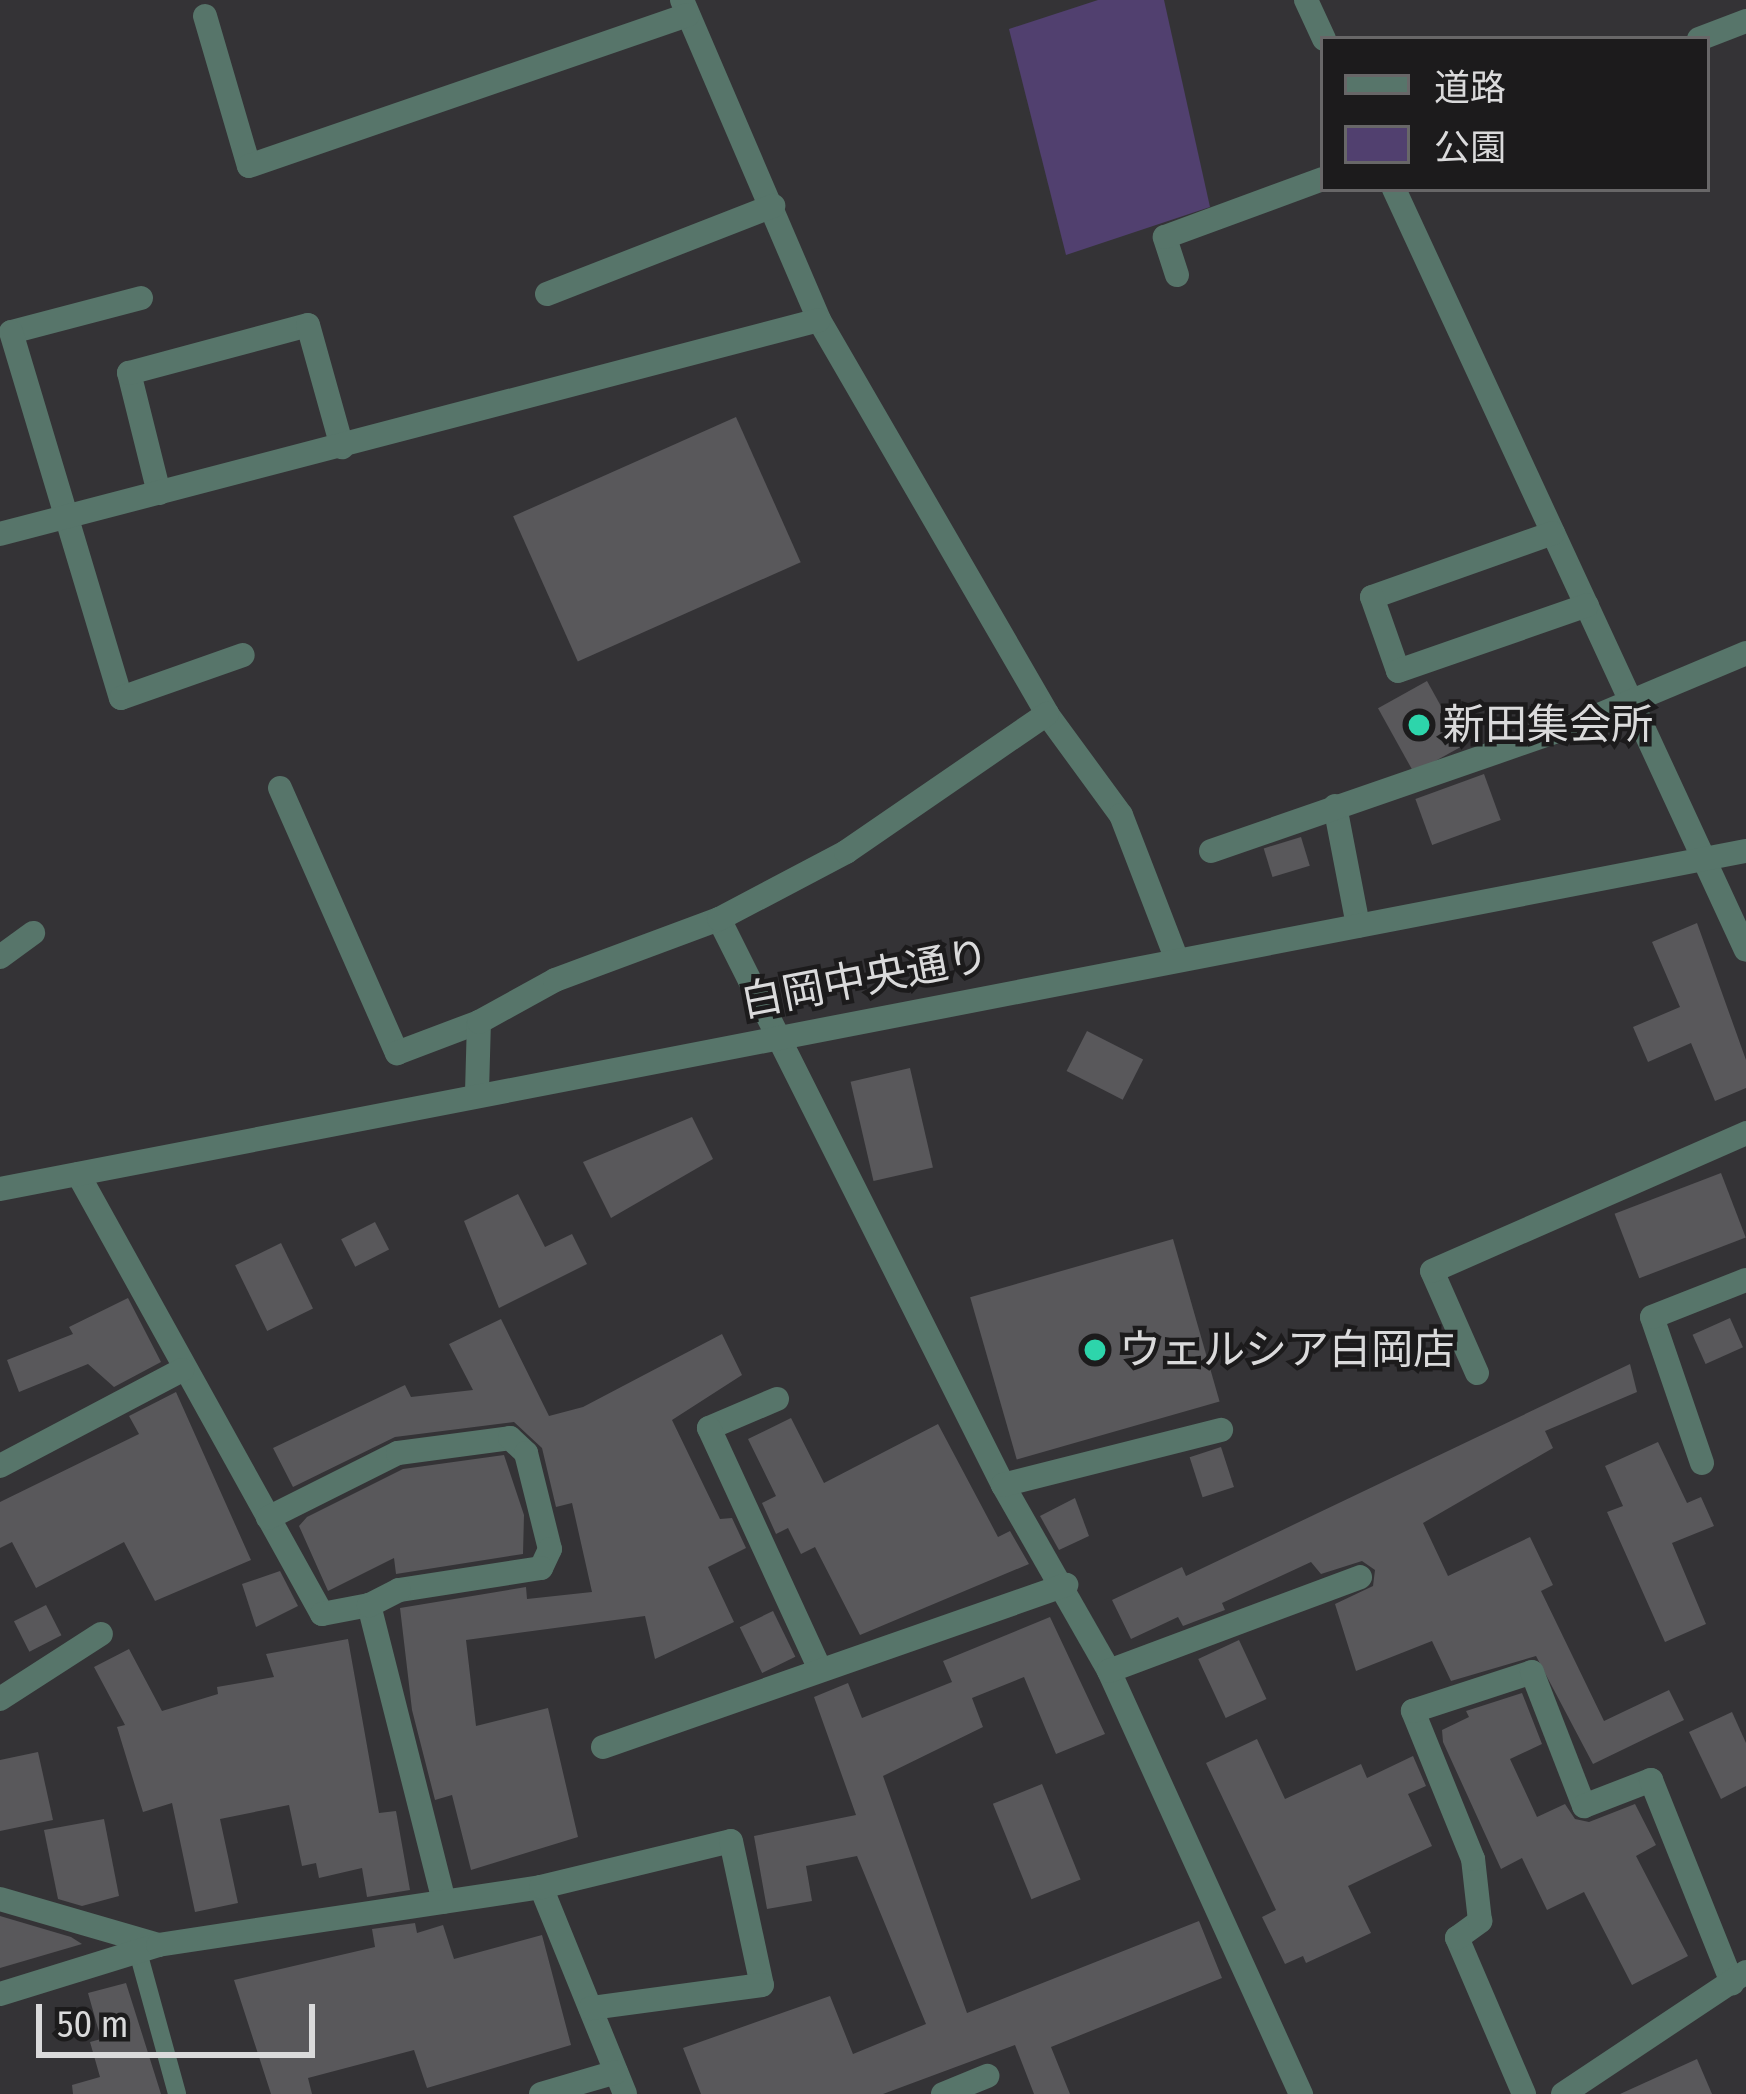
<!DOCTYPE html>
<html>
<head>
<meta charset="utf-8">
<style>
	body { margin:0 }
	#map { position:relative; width:1746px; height:2094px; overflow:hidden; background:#343336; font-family:"Fira Sans Condensed","Noto Sans JP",sans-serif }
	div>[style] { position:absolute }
	.green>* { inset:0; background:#51406f }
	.building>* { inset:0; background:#59585b; transform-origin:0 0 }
	.service>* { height:18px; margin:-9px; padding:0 9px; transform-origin:9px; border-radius:9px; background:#57756a }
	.minor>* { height:24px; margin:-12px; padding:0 12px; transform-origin:12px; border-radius:12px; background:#57756a }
	.tertiary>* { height:24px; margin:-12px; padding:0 12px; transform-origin:12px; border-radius:12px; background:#57756a }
	.dots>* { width:33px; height:33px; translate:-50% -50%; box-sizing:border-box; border:6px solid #1c1b1c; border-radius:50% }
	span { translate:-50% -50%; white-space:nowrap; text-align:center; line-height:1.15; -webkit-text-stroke:9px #1c1b1c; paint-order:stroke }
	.poi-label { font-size:42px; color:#dadadb }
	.left { translate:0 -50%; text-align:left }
	.street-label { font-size:42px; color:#dadadb }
	.legend { position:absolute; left:1320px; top:36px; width:390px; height:156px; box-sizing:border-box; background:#1c1b1c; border:3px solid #686768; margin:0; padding:15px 21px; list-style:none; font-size:36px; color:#dadadb }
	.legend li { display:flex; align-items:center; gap:24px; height:60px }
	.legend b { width:60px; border:3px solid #686768 }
	.scale { position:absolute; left:36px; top:2004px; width:279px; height:54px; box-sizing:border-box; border:6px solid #dadadb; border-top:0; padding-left:15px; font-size:36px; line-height:42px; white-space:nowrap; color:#dadadb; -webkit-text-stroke:9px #1c1b1c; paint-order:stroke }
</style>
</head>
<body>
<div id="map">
	<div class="green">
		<i style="clip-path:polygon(1098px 0,1164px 0,1210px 207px,1066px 255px,1009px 29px)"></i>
	</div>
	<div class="building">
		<i style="left:736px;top:417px;width:159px;height:244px;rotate:66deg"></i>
		<i style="left:1427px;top:681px;width:74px;height:56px;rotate:61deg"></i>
		<i style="left:1484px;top:774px;width:49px;height:73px;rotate:70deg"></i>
		<i style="left:1301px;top:837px;width:30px;height:39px;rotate:73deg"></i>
		<i style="clip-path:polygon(1697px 923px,1746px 1060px,1746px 1088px,1715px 1101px,1691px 1043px,1648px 1062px,1633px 1027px,1680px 1007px,1652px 942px)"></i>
		<i style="left:1087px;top:1031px;width:63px;height:45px;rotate:27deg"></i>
		<i style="left:910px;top:1068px;width:102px;height:61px;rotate:77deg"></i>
		<i style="clip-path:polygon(692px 1117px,713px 1159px,611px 1218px,583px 1162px)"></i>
		<i style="left:1721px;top:1173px;width:69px;height:114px;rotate:69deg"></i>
		<i style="clip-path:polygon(518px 1194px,545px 1247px,572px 1234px,587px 1264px,499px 1308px,464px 1221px)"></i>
		<i style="left:375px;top:1222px;width:31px;height:38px;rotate:63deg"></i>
		<i style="left:1173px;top:1239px;width:169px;height:211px;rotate:74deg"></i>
		<i style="left:281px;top:1243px;width:73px;height:51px;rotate:64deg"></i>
		<i style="clip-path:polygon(128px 1298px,161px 1362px,114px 1387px,88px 1364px,19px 1392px,7px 1360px,73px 1334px,69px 1327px)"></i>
		<i style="left:1730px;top:1318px;width:32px;height:41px;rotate:66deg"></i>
		<i style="clip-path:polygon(501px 1319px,549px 1416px,583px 1407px,722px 1334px,742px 1375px,672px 1420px,720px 1519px,732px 1518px,746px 1548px,708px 1567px,734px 1622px,655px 1659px,645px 1616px,466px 1640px,476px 1726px,548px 1708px,578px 1837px,471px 1870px,452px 1795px,435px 1800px,412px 1710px,400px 1608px,526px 1587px,527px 1599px,592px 1592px,572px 1503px,556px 1507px,542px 1448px,514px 1422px,395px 1437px,293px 1487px,273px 1448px,405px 1385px,411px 1397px,473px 1390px,449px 1344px)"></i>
		<i style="clip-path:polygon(1630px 1364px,1637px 1392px,1545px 1431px,1553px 1448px,1423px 1523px,1448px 1576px,1530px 1537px,1553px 1585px,1541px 1591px,1604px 1721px,1669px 1690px,1684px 1720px,1593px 1764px,1536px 1656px,1451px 1681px,1432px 1641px,1356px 1671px,1335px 1604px,1373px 1586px,1375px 1570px,1362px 1561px,1321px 1574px,1311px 1562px,1222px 1603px,1225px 1610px,1183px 1626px,1178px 1617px,1131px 1639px,1112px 1600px,1182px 1567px,1186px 1576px)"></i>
		<i style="clip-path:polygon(176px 1392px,251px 1560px,155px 1601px,124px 1542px,36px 1588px,12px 1542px,0 1548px,0 1502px,139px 1434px,129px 1416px)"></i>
		<i style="clip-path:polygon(791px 1418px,824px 1483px,938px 1424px,998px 1537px,1010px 1531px,1029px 1564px,860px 1635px,815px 1547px,801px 1554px,788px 1528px,776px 1534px,762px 1503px,776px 1496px,748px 1439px)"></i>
		<i style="clip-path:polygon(1658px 1442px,1687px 1503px,1701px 1497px,1714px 1526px,1672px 1543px,1706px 1624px,1665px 1642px,1607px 1512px,1623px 1506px,1605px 1466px)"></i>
		<i style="left:1221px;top:1447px;width:42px;height:33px;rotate:72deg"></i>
		<i style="clip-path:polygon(504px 1455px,524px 1515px,523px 1554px,396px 1574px,394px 1558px,328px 1591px,299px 1526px,307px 1517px,403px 1469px)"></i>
		<i style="clip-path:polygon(1075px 1498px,1089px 1536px,1059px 1550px,1040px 1516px)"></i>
		<i style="clip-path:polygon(280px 1571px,298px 1606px,256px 1627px,242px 1584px)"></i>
		<i style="left:46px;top:1605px;width:34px;height:36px;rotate:63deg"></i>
		<i style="left:773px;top:1611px;width:51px;height:37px;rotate:64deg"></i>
		<i style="clip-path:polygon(1050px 1617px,1105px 1734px,1056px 1754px,1024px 1677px,972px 1698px,983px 1727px,883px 1776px,967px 2013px,1199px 1921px,1222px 1978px,1051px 2047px,1070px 2094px,1034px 2094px,1015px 2045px,883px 2094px,701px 2094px,683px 2048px,830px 1996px,853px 2054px,926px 2024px,857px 1856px,806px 1866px,812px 1901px,767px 1909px,754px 1836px,856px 1815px,814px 1697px,848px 1683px,862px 1718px,952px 1682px,943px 1661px)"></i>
		<i style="clip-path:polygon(348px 1639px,379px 1813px,396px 1811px,410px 1890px,367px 1897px,362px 1868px,319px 1878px,316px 1863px,302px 1866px,289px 1805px,220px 1819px,238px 1903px,195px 1912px,172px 1803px,143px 1812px,117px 1727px,125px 1725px,94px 1667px,129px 1649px,162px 1711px,218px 1694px,217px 1687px,274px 1677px,266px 1654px)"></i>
		<i style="left:1239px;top:1640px;width:65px;height:45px;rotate:65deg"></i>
		<i style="clip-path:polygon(1522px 1693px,1542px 1744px,1510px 1759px,1537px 1817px,1565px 1804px,1575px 1819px,1589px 1822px,1635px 1804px,1656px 1845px,1636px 1856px,1688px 1956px,1632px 1985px,1584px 1892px,1547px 1910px,1522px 1858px,1501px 1869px,1443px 1742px,1442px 1730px,1469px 1717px,1466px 1711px)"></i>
		<i style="clip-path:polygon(1732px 1712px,1746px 1743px,1746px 1786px,1721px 1799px,1689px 1732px)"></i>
		<i style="clip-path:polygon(1257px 1739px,1285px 1799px,1361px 1764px,1367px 1778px,1413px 1756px,1426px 1786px,1408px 1794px,1432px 1846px,1348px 1886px,1371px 1933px,1306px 1963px,1303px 1956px,1285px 1964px,1262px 1917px,1276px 1910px,1206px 1763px)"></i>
		<i style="clip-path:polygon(38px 1752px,53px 1820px,0 1831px,0 1760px)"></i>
		<i style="left:1042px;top:1784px;width:103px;height:53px;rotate:68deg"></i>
		<i style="clip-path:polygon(104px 1819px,119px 1896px,82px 1906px,58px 1899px,44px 1830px)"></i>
		<i style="clip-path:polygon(0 1916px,71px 1937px,82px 1944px,0 1968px)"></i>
		<i style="clip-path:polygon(415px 1923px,417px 1933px,443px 1925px,454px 1959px,542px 1935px,571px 2045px,427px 2088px,414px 2050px,308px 2078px,312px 2094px,271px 2094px,234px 1980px,375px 1947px,372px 1929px)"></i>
		<i style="clip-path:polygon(126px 1983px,161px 2094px,73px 2094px,72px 2085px,100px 2077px,90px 2042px,101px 2039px,88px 1993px)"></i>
		<i style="clip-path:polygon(1697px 2059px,1712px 2094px,1620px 2094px)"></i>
	</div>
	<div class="service">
		<i style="left:138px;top:1952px;width:147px;rotate:74.6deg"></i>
	</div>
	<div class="minor">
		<i style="left:682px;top:0;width:348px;rotate:66.8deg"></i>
		<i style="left:819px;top:320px;width:455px;rotate:59.9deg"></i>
		<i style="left:1047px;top:714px;width:125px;rotate:53.8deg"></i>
		<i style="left:1121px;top:815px;width:155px;rotate:68.9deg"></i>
		<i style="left:1306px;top:0;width:43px;rotate:65.2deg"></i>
		<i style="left:205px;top:16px;width:156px;rotate:73.7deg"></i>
		<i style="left:249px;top:166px;width:464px;rotate:-19deg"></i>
		<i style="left:1699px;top:39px;width:50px;rotate:-21deg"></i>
		<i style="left:1394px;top:189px;width:838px;rotate:65.18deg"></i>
		<i style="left:1177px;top:275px;width:40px;rotate:-108deg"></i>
		<i style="left:1165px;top:237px;width:168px;rotate:-20.2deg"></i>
		<i style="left:547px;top:294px;width:243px;rotate:-21.3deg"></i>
		<i style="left:141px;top:298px;width:134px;rotate:165.3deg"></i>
		<i style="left:11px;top:332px;width:382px;rotate:73.3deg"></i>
		<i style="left:121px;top:698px;width:129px;rotate:-19.4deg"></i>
		<i style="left:159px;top:493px;width:124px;rotate:-104deg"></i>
		<i style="left:129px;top:373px;width:185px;rotate:-15deg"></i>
		<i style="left:308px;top:325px;width:127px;rotate:74.4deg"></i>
		<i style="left:1553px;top:533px;width:192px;rotate:160.5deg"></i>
		<i style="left:1372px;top:597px;width:78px;rotate:70.6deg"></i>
		<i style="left:1398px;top:671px;width:200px;rotate:-19.2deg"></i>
		<i style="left:0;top:534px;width:846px;rotate:-14.64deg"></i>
		<i style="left:280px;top:788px;width:290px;rotate:66.2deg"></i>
		<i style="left:397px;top:1053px;width:88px;rotate:-20.7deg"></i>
		<i style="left:1335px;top:806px;width:122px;rotate:79.1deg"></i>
		<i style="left:1211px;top:851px;width:385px;rotate:-19.1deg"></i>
		<i style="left:1575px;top:725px;width:186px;rotate:-22.8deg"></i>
		<i style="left:719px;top:919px;width:633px;rotate:63.35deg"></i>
		<i style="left:1003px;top:1485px;width:214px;rotate:60.3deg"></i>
		<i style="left:1109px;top:1671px;width:465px;rotate:65.6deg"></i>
		<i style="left:0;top:957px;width:41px;rotate:-36deg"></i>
		<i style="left:477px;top:1092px;width:70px;rotate:-88.4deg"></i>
		<i style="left:479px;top:1022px;width:87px;rotate:-28.9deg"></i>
		<i style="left:555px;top:980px;width:175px;rotate:-20.4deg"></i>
		<i style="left:719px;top:919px;width:144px;rotate:-27.8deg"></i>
		<i style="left:846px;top:852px;width:244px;rotate:-34.5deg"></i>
		<i style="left:78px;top:1174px;width:503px;rotate:60.99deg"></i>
		<i style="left:322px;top:1614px;width:48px;rotate:-10.8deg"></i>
		<i style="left:369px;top:1605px;width:306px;rotate:75.8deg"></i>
		<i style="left:1477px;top:1373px;width:111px;rotate:-113.8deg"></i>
		<i style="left:1432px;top:1271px;width:343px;rotate:-23.7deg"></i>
		<i style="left:777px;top:1399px;width:74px;rotate:156.9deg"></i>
		<i style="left:709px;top:1428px;width:263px;rotate:65.3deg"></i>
		<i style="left:1702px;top:1463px;width:154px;rotate:-108.9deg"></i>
		<i style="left:1652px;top:1317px;width:101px;rotate:-21.5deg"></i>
		<i style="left:0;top:1466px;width:206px;rotate:-27.8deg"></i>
		<i style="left:1003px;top:1485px;width:225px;rotate:-14.2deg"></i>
		<i style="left:268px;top:1518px;width:145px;rotate:-26.6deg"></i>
		<i style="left:398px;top:1453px;width:113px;rotate:-7.6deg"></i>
		<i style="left:510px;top:1438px;width:22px;rotate:43deg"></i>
		<i style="left:526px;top:1453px;width:99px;rotate:76deg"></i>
		<i style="left:550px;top:1549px;width:21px;rotate:115deg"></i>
		<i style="left:541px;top:1568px;width:144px;rotate:171.2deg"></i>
		<i style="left:399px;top:1590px;width:34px;rotate:153deg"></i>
		<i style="left:1109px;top:1671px;width:268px;rotate:-20.5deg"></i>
		<i style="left:0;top:1699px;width:120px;rotate:-32.8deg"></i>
		<i style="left:603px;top:1747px;width:491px;rotate:-19.3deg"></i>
		<i style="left:541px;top:1887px;width:223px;rotate:67.9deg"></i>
		<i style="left:0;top:1899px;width:165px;rotate:16.2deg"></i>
		<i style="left:0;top:1994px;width:165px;rotate:-17.2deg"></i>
		<i style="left:158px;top:1945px;width:387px;rotate:-8.6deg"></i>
		<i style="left:541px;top:1887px;width:195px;rotate:-13.6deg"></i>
		<i style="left:731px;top:1841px;width:147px;rotate:77.9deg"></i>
		<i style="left:762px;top:1985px;width:173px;rotate:172.3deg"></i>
		<i style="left:541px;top:2094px;width:78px;rotate:-16.3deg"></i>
		<i style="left:943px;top:2094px;width:48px;rotate:-22.2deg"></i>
		<i style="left:1524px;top:2094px;width:170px;rotate:-113.2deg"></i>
		<i style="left:1457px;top:1938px;width:29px;rotate:-36deg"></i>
		<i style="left:1480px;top:1921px;width:62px;rotate:-96.4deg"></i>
		<i style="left:1473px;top:1859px;width:160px;rotate:-112.1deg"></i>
		<i style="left:1413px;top:1711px;width:125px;rotate:-18.1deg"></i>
		<i style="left:1532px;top:1672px;width:144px;rotate:68.8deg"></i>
		<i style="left:1584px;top:1806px;width:72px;rotate:-21.2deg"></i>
		<i style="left:1651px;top:1780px;width:219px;rotate:68.2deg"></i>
		<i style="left:1563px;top:2094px;width:220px;rotate:-33.7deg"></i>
	</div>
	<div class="tertiary">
		<i style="left:0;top:1189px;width:1778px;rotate:-10.96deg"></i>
	</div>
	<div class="dots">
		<i style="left:1419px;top:725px;background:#2dd5ab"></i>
		<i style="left:1095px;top:1350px;background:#2dd5ab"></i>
	</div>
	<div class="poi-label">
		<span class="left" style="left:1443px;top:725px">新田集会所</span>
		<span class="left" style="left:1119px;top:1350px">ウェルシア白岡店</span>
	</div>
	<div class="street-label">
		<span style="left:865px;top:979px;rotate:-11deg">白岡中央通り</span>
	</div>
	<ul class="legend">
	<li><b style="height:15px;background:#57756a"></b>道路</li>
	<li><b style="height:33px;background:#51406f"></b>公園</li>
	</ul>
	<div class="scale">50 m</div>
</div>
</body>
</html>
